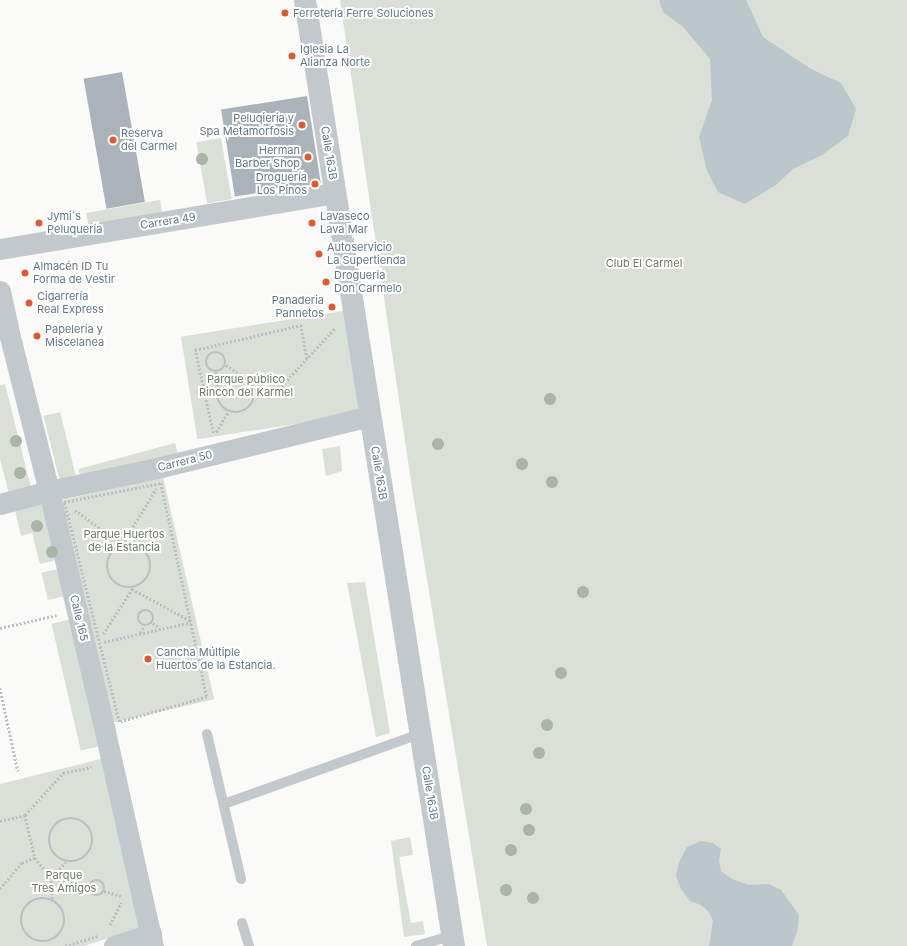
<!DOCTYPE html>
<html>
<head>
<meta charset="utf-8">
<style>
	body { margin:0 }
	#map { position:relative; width:907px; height:946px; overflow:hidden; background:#fafaf8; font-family:Inter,sans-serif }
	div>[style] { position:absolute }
	.green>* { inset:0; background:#dadfd7; transform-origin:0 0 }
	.water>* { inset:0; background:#bbc7cb }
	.building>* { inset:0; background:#aab3b9; transform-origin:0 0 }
	.path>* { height:2.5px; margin-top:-1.25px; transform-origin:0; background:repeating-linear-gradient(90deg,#bbbfc2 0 2px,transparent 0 4px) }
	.path>.ring { margin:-1.25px; padding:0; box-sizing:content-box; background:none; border:2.5px solid #bbbfc2; border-radius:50% }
	.service>* { height:10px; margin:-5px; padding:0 5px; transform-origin:5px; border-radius:5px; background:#c3c8cc }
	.minor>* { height:21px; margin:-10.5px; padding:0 10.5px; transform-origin:10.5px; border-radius:10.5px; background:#c3c8cc }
	.tertiary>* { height:22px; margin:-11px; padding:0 11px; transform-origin:11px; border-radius:11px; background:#c3c8cc }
	.trees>* { width:12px; height:12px; margin:-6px; border-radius:50%; background:#aab4a7 }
	.dots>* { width:11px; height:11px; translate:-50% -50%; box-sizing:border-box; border:2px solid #fff; border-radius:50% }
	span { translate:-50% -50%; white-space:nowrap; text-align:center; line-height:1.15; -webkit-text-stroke:4px #fff; paint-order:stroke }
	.poi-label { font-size:11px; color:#657683 }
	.left { translate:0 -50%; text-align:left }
	.right { translate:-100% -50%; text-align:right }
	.street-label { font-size:11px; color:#657683 }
	.park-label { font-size:11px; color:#687a64 }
</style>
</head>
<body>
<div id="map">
	<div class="green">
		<i style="clip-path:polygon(340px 0,907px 0,907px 946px,487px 946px,412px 488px)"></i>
		<i style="left:221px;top:138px;width:62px;height:25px;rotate:80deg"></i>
		<i style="left:160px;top:200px;width:17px;height:75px;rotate:80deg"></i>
		<i style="left:343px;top:311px;width:104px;height:164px;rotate:81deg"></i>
		<i style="clip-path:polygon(5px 384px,31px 488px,9px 494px,0 459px,0 385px)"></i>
		<i style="left:60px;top:412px;width:67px;height:17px;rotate:76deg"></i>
		<i style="left:175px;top:443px;width:11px;height:100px;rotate:75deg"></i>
		<i style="clip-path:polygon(340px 446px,342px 471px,326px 476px,322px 449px)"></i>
		<i style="left:163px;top:477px;width:228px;height:106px;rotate:77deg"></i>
		<i style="clip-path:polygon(45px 499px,60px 559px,40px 564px,32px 533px,21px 536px,14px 506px)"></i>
		<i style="left:62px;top:568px;width:28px;height:21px;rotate:77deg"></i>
		<i style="clip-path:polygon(365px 582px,390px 733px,376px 737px,347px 583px)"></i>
		<i style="left:72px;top:619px;width:130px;height:21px;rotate:77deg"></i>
		<i style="clip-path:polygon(101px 759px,139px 928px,84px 946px,0 946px,0 784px)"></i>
		<i style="clip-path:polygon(410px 837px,413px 855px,399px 857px,411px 923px,423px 921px,425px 934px,404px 937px,391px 841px)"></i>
	</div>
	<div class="water">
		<i style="clip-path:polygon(659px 0,746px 0,763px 37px,811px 69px,841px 83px,856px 109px,848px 136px,822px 155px,793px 169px,777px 184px,745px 204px,718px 192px,707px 171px,699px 137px,712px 100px,710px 59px,683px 27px,663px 12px)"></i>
		<i style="clip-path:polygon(701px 841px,713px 843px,721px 849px,719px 861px,721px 871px,732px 879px,749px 885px,769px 884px,781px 890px,799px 915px,797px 932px,792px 946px,709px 946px,713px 921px,709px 912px,701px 905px,690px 901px,681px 889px,676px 876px,679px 862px,687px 847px)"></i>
	</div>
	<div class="building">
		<i style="left:122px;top:72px;width:132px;height:39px;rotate:80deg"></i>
		<i style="left:307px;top:96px;width:88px;height:87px;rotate:81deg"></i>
	</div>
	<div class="path">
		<i class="ring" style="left:206px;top:352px;width:17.5px;height:17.5px"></i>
		<i style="left:226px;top:365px;width:18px;rotate:34deg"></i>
		<i style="left:216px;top:372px;width:16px;rotate:86deg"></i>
		<i class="ring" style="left:217px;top:375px;width:35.5px;height:35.5px"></i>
		<i style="left:255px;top:389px;width:21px;rotate:8deg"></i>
		<i style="left:276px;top:392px;width:88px;rotate:-47.3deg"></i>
		<i style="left:216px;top:432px;width:23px;rotate:-59deg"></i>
		<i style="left:213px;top:433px;width:85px;rotate:-102.2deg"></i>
		<i style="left:195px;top:350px;width:109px;rotate:-13.3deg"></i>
		<i style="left:301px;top:325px;width:34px;rotate:80deg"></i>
		<i style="left:161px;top:483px;width:219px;rotate:77.9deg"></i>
		<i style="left:207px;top:697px;width:91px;rotate:164.1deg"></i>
		<i style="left:119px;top:722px;width:227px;rotate:-104deg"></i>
		<i style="left:64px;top:502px;width:99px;rotate:-11.1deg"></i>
		<i style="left:75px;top:510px;width:58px;rotate:35.9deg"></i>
		<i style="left:122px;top:544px;width:65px;rotate:-58.3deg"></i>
		<i class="ring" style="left:107px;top:544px;width:41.5px;height:41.5px"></i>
		<i class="ring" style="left:138px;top:610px;width:13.5px;height:13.5px"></i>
		<i style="left:153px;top:623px;width:9px;rotate:36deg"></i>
		<i style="left:0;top:628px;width:58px;rotate:-12.8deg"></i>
		<i style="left:140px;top:633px;width:8px;rotate:-60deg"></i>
		<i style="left:103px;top:634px;width:54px;rotate:-57.2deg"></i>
		<i style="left:132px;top:589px;width:67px;rotate:28.5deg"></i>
		<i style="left:104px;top:642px;width:89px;rotate:-12.9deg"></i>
		<i style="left:0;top:688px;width:85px;rotate:77.8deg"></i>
		<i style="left:25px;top:815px;width:57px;rotate:-47.9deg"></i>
		<i style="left:63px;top:773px;width:29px;rotate:-12deg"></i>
		<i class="ring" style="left:49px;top:818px;width:41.5px;height:41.5px"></i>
		<i style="left:0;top:821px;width:26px;rotate:-13deg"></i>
		<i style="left:25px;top:815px;width:44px;rotate:76.9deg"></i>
		<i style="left:35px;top:858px;width:14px;rotate:159deg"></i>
		<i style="left:22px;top:863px;width:34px;rotate:130deg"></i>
		<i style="left:35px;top:858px;width:26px;rotate:51deg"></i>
		<i style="left:51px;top:878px;width:39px;rotate:13deg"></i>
		<i class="ring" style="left:89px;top:880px;width:13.5px;height:13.5px"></i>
		<i style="left:104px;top:891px;width:18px;rotate:16deg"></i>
		<i class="ring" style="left:21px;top:898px;width:41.5px;height:41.5px"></i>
		<i style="left:52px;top:899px;width:21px;rotate:-93deg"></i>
		<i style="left:51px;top:878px;width:22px;rotate:-47deg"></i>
		<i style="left:110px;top:925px;width:25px;rotate:-64deg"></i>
		<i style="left:65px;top:946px;width:34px;rotate:-17deg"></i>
	</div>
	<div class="service">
		<i style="left:207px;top:734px;width:149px;rotate:76.8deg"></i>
		<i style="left:224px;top:804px;width:208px;rotate:-19.7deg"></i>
		<i style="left:242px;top:923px;width:24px;rotate:73deg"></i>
		<i style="left:416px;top:946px;width:37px;rotate:-16deg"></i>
	</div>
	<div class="minor">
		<i style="left:0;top:249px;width:340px;rotate:-9.5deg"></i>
		<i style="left:0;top:291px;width:47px;rotate:77.7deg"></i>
		<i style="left:10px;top:337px;width:159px;rotate:75.8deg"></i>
		<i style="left:49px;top:491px;width:242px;rotate:76.9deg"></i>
		<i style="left:104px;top:727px;width:224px;rotate:77.4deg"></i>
		<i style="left:0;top:504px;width:51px;rotate:-14.9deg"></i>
		<i style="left:49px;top:491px;width:115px;rotate:-12.1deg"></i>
		<i style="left:161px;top:467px;width:215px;rotate:-13.7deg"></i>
		<i style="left:114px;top:946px;width:39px;rotate:-18deg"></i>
	</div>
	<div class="tertiary">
		<i style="left:305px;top:0;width:958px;rotate:81.05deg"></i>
	</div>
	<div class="trees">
		<i style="left:202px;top:159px"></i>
		<i style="left:550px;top:399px"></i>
		<i style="left:16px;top:441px"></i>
		<i style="left:438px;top:444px"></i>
		<i style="left:522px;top:464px"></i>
		<i style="left:20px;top:473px"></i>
		<i style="left:552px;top:482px"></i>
		<i style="left:37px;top:526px"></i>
		<i style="left:52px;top:552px"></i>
		<i style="left:583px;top:592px"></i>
		<i style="left:561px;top:673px"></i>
		<i style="left:547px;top:725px"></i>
		<i style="left:539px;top:753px"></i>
		<i style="left:526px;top:809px"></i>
		<i style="left:529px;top:830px"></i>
		<i style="left:511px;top:850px"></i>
		<i style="left:506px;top:890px"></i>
		<i style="left:533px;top:898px"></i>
	</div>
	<div class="dots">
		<i style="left:285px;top:13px;background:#e4572e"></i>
		<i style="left:292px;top:56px;background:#e4572e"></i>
		<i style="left:302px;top:125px;background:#e4572e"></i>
		<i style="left:113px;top:140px;background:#e4572e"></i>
		<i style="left:308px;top:157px;background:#e4572e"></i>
		<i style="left:315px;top:184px;background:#e4572e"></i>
		<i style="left:39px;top:223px;background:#e4572e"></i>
		<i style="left:312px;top:223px;background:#e4572e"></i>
		<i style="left:319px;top:254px;background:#e4572e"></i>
		<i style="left:25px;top:273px;background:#e4572e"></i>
		<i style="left:326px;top:282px;background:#e4572e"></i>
		<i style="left:29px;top:303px;background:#e4572e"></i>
		<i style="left:332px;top:307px;background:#e4572e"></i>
		<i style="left:37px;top:336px;background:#e4572e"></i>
		<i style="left:148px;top:659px;background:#e4572e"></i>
	</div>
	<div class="poi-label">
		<span class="left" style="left:293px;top:13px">Ferretería Ferre Soluciones</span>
		<span class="left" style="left:300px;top:56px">Iglesia La<br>Alianza Norte</span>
		<span class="right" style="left:294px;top:125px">Peluqieria y<br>Spa Metamorfosis</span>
		<span class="left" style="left:121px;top:140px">Reserva<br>del Carmel</span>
		<span class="right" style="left:300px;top:157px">Herman<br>Barber Shop</span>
		<span class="right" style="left:307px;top:184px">Droguería<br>Los Pinos</span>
		<span class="left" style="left:47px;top:223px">Jymi´s<br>Peluquería</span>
		<span class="left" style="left:320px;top:223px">Lavaseco<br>Lava Mar</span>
		<span class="left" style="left:327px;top:254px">Autoservicio<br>La Supertienda</span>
		<span class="left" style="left:33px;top:273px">Almacén ID Tu<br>Forma de Vestir</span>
		<span class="left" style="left:334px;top:282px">Droguería<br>Don Carmelo</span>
		<span class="left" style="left:37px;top:303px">Cigarrería<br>Real Express</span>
		<span class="right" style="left:324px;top:307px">Panaderia<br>Pannetos</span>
		<span class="left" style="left:45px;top:336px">Papelería y<br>Miscelanea</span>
		<span class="left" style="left:156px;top:659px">Cancha Múltiple<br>Huertos de la Estancia.</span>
	</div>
	<div class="street-label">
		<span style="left:329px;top:153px;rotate:81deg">Calle 163B</span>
		<span style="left:168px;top:221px;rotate:-9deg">Carrera 49</span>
		<span style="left:185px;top:461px;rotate:-14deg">Carrera 50</span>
		<span style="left:379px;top:473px;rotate:81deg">Calle 163B</span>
		<span style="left:79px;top:618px;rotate:77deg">Calle 165</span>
		<span style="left:430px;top:793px;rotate:81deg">Calle 163B</span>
	</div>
	<div class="park-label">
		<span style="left:644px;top:263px">Club El Carmel</span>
		<span style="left:246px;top:386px">Parque público<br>Rincon del Karmel</span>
		<span style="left:124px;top:541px">Parque Huertos<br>de la Estancia</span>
		<span style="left:64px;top:882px">Parque<br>Tres Amigos</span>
	</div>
</div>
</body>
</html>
